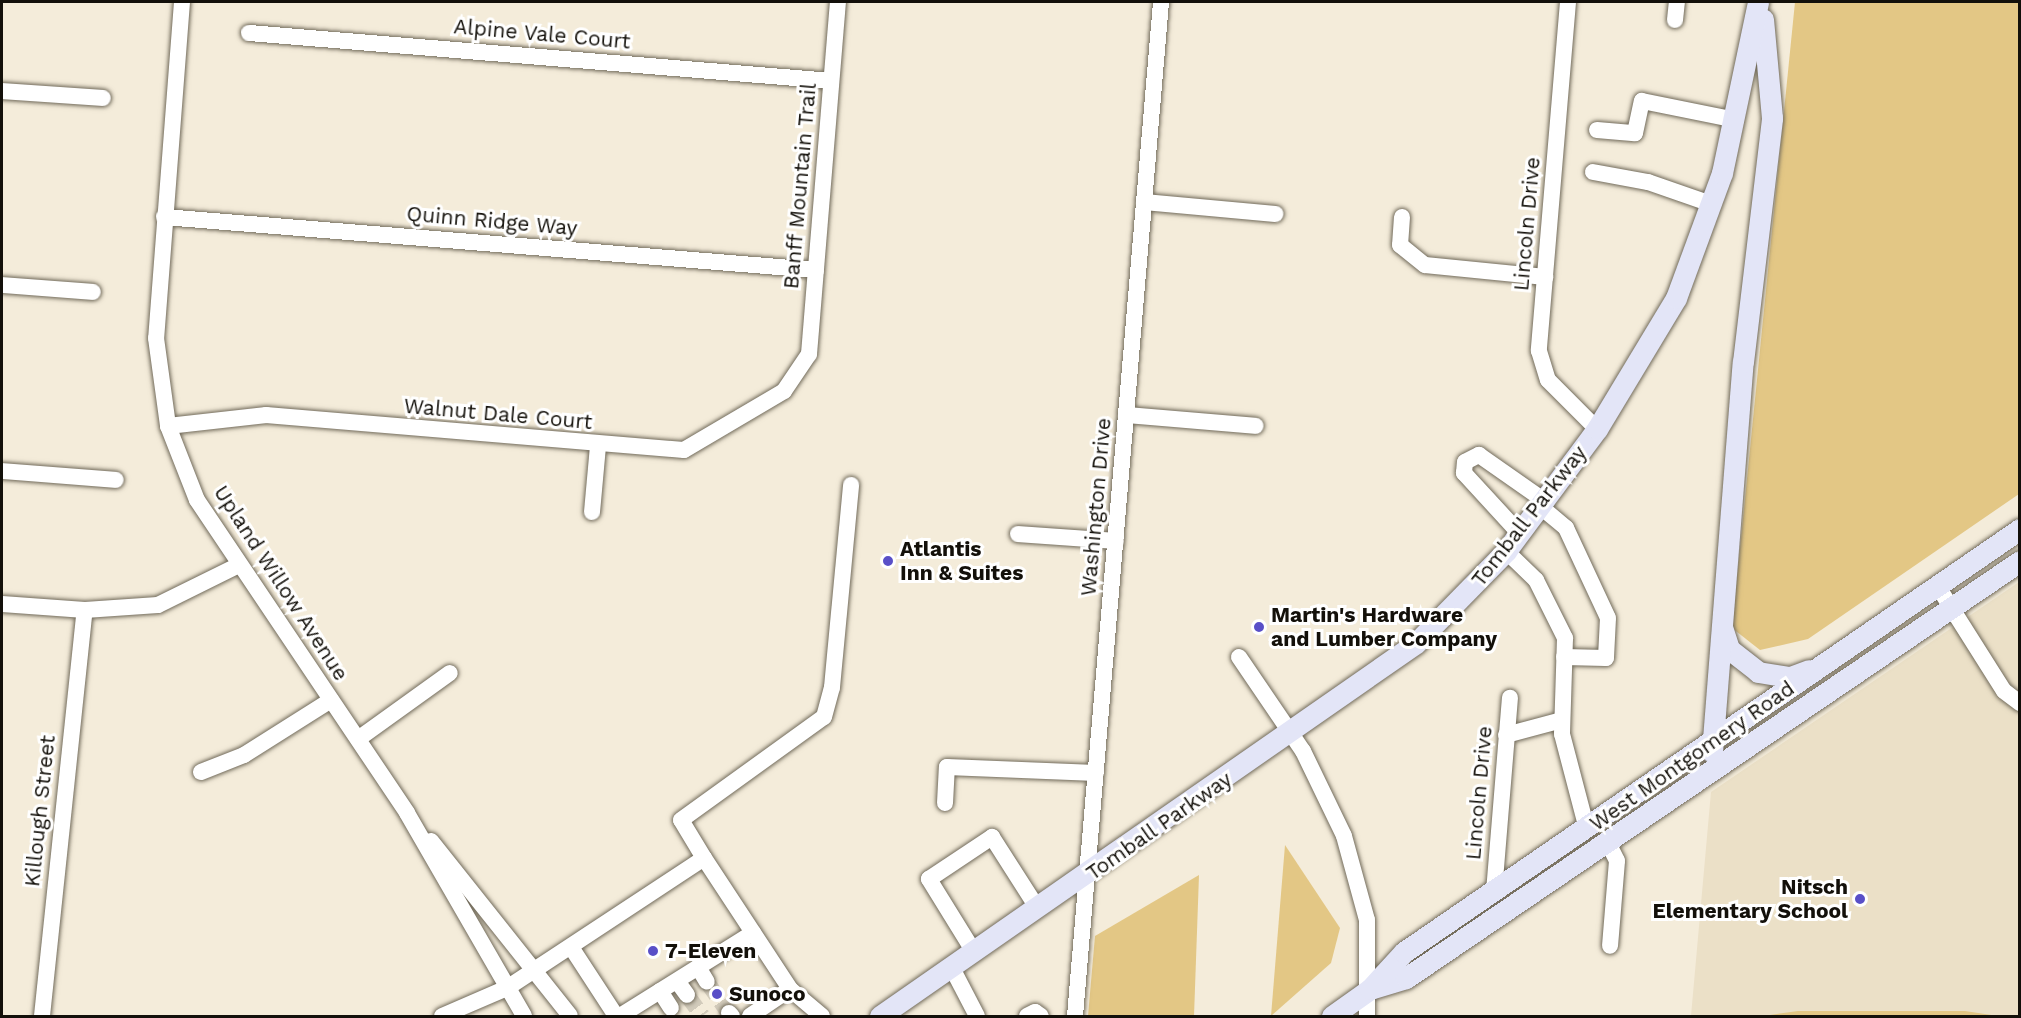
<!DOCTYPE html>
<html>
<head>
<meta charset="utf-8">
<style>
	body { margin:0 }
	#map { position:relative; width:2021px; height:1018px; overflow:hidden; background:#f4ecda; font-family:"Work Sans",sans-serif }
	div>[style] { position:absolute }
	.built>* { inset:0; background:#ebe0c7 }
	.green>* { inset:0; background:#e3c785 }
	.minor-tunnel>* { height:16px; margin-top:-8px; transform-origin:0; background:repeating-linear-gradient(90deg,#d2cbbb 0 16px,transparent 0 24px) }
	.roads { filter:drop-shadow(0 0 2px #716a5a) drop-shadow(0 0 2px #716a5a) }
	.minor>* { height:16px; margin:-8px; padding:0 8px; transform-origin:8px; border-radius:8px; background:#fff }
	.major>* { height:21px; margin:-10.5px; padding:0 10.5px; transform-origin:10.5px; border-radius:10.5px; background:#e3e5f7 }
	.dots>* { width:16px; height:16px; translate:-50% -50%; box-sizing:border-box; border:3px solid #fff; border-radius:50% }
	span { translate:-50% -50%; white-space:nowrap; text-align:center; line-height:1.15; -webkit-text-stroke:6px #fff; paint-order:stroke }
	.street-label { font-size:21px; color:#13100a }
	.poi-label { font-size:21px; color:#13100a; font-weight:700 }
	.left { translate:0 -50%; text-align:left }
	.right { translate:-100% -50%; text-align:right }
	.frame { position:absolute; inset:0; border:3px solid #13100a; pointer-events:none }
</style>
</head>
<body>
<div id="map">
	<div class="built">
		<i style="clip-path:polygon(2019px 582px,2019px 1016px,1691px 1016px,1711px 792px)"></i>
	</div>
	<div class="green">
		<i style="clip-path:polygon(1795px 2px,2019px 2px,2019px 494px,1808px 639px,1760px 650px,1732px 628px)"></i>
		<i style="clip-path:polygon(1285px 845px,1340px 928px,1331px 963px,1271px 1016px)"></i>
		<i style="clip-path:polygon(1199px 875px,1194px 1016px,1088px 1016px,1095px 936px)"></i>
		<i style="clip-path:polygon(1798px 1011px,1965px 1011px,1998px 1016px,1763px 1016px)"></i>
	</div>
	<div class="minor-tunnel">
		<i style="left:707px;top:982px;width:38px;rotate:55deg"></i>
		<i style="left:687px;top:995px;width:26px;rotate:54deg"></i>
	</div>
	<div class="roads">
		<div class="minor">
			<i style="left:182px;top:2px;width:337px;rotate:94.4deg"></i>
			<i style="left:156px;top:338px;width:89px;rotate:82.2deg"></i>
			<i style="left:168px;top:426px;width:79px;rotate:68.6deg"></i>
			<i style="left:197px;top:500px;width:377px;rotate:56.1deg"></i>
			<i style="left:407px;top:813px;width:234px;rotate:60deg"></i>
			<i style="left:1568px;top:2px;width:350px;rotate:94.8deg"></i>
			<i style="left:1539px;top:351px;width:30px;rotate:73deg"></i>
			<i style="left:1548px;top:380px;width:69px;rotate:45deg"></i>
			<i style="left:1675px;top:20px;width:18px;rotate:-84deg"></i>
			<i style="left:249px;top:33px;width:584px;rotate:4.71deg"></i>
			<i style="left:2px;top:91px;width:101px;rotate:4deg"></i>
			<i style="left:1597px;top:130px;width:38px;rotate:5deg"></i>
			<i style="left:1635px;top:133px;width:33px;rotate:-78deg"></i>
			<i style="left:1642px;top:101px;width:96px;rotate:11.4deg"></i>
			<i style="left:1593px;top:172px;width:56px;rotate:10.3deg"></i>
			<i style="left:1648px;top:182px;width:67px;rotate:19.2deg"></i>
			<i style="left:1144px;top:202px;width:132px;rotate:5.2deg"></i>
			<i style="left:164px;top:217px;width:654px;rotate:4.65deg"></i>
			<i style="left:1402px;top:217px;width:28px;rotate:94deg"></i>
			<i style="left:1400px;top:245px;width:32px;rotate:39deg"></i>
			<i style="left:1425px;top:265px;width:121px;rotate:5.7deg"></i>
			<i style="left:2px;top:285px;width:91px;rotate:4.4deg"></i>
			<i style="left:1126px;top:415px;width:130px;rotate:4.8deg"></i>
			<i style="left:168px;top:426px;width:99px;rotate:-6.4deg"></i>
			<i style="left:266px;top:415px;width:419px;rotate:4.8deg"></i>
			<i style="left:684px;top:450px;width:116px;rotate:-30.5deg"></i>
			<i style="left:784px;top:391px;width:45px;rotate:-56deg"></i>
			<i style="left:809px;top:354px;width:353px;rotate:-85.3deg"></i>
			<i style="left:2px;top:471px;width:114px;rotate:4.5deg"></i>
			<i style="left:1541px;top:507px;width:33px;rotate:40deg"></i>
			<i style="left:1566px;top:528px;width:99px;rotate:65deg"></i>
			<i style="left:1608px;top:618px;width:40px;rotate:92.9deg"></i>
			<i style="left:1606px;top:658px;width:42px;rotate:-178.6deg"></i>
			<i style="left:592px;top:512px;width:66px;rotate:-84.8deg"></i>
			<i style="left:1018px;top:534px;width:98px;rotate:4.1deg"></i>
			<i style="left:1520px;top:534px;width:83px;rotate:-132.6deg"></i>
			<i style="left:1464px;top:473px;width:11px;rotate:-85deg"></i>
			<i style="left:1465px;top:462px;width:16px;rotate:-27deg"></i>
			<i style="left:1479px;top:455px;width:82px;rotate:35deg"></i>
			<i style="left:1506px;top:551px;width:42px;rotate:44deg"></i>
			<i style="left:1536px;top:580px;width:65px;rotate:63.4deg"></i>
			<i style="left:1565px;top:638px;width:96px;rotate:91.8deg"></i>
			<i style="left:1562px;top:734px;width:98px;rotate:75.3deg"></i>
			<i style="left:1937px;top:585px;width:125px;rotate:57.7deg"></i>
			<i style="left:2004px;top:691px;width:20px;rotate:37deg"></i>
			<i style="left:2px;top:604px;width:83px;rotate:4.1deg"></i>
			<i style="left:85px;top:610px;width:73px;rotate:-3.9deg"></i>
			<i style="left:158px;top:605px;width:90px;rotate:-26.3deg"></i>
			<i style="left:1239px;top:657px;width:114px;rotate:55.8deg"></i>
			<i style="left:1303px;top:751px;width:94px;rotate:64.2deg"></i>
			<i style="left:1344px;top:836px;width:87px;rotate:74.7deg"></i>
			<i style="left:1367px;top:920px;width:96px;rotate:90deg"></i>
			<i style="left:1506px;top:735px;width:58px;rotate:-15deg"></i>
			<i style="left:358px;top:739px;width:113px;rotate:-35.7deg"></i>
			<i style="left:201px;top:772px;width:46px;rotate:-21.6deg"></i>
			<i style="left:244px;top:755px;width:103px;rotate:-32.3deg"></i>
			<i style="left:945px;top:803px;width:36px;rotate:-87deg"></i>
			<i style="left:947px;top:767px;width:149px;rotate:2.3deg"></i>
			<i style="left:431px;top:841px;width:223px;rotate:51.5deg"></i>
			<i style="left:1607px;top:841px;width:22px;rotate:63deg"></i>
			<i style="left:1617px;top:861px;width:85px;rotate:94.7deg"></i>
			<i style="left:704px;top:858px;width:44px;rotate:-121.2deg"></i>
			<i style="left:681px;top:820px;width:176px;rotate:-35.8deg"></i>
			<i style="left:824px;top:717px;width:31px;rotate:-75deg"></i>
			<i style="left:832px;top:687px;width:203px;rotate:-84.6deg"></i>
			<i style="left:1494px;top:892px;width:195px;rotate:-85.3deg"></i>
			<i style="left:571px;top:947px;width:82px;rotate:56.9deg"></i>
			<i style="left:974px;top:952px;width:86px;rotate:-121.7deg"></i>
			<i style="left:929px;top:879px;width:76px;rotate:-33.7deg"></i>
			<i style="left:992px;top:837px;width:85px;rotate:57.4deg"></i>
			<i style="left:698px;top:967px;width:17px;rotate:59deg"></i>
			<i style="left:952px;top:968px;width:54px;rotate:62.5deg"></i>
			<i style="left:677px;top:981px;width:17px;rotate:54deg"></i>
			<i style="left:660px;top:991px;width:20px;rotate:57deg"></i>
			<i style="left:729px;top:1013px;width:4px;rotate:45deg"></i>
			<i style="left:42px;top:1016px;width:408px;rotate:-84deg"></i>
			<i style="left:442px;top:1016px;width:71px;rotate:-23.3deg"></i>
			<i style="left:507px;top:988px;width:236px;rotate:-33.4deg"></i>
			<i style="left:704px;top:858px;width:157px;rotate:56.7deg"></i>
			<i style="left:790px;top:989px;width:42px;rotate:40.2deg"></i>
			<i style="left:620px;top:1016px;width:157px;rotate:-32deg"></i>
			<i style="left:750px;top:1016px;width:48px;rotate:-34deg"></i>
			<i style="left:1027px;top:1016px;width:9px;rotate:-27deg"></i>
			<i style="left:1035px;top:1012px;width:7px;rotate:34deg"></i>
			<i style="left:1075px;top:1016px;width:1018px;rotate:-85.15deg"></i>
		</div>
		<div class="major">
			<i style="left:1722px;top:627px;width:23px;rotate:72deg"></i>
			<i style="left:1729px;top:649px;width:37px;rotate:38deg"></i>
			<i style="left:1758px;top:672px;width:32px;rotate:9deg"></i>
			<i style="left:1790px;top:677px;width:20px;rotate:-20deg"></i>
			<i style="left:1712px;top:752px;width:391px;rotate:-85.5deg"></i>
			<i style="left:1743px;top:362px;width:246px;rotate:-83.2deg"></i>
			<i style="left:1772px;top:118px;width:99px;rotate:-95.2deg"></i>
			<i style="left:1370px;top:989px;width:38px;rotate:-17deg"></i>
			<i style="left:1406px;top:978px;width:742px;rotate:-34.18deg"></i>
			<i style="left:880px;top:1016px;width:653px;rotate:-34.83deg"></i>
			<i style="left:1416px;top:643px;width:129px;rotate:-45.6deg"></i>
			<i style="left:1506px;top:551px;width:152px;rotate:-53.3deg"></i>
			<i style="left:1597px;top:429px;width:153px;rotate:-58.9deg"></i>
			<i style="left:1676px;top:298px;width:133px;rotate:-69.8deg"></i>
			<i style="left:1722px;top:173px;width:175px;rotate:-78.1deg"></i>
			<i style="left:1332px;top:1016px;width:47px;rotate:-35.4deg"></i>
			<i style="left:1370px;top:989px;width:50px;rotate:-47.4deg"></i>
			<i style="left:1404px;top:952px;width:747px;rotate:-34.48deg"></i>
		</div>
	</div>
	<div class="dots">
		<i style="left:888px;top:561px;background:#594fc7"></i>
		<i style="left:1259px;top:627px;background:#594fc7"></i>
		<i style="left:1860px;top:899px;background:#594fc7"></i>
		<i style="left:653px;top:951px;background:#594fc7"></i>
		<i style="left:717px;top:994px;background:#594fc7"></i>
	</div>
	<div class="street-label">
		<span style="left:542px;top:34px;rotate:5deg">Alpine Vale Court</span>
		<span style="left:800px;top:186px;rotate:-85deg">Banff Mountain Trail</span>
		<span style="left:492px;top:221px;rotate:5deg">Quinn Ridge Way</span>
		<span style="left:1527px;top:224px;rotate:-85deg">Lincoln Drive</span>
		<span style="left:498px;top:414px;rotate:5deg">Walnut Dale Court</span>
		<span style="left:1096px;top:507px;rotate:-85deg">Washington Drive</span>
		<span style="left:1529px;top:516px;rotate:-52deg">Tomball Parkway</span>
		<span style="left:281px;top:583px;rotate:57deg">Upland Willow Avenue</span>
		<span style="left:1692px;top:756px;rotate:-35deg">West Montgomery Road</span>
		<span style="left:1479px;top:793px;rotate:-85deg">Lincoln Drive</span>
		<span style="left:40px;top:811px;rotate:-84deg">Killough Street</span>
		<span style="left:1159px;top:826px;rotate:-35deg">Tomball Parkway</span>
	</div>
	<div class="poi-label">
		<span class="left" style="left:900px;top:561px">Atlantis<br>Inn &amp; Suites</span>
		<span class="left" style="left:1271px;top:627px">Martin's Hardware<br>and Lumber Company</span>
		<span class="right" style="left:1848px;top:899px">Nitsch<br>Elementary School</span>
		<span class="left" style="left:665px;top:951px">7-Eleven</span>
		<span class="left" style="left:729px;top:994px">Sunoco</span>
	</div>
	<div class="frame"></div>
</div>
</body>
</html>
